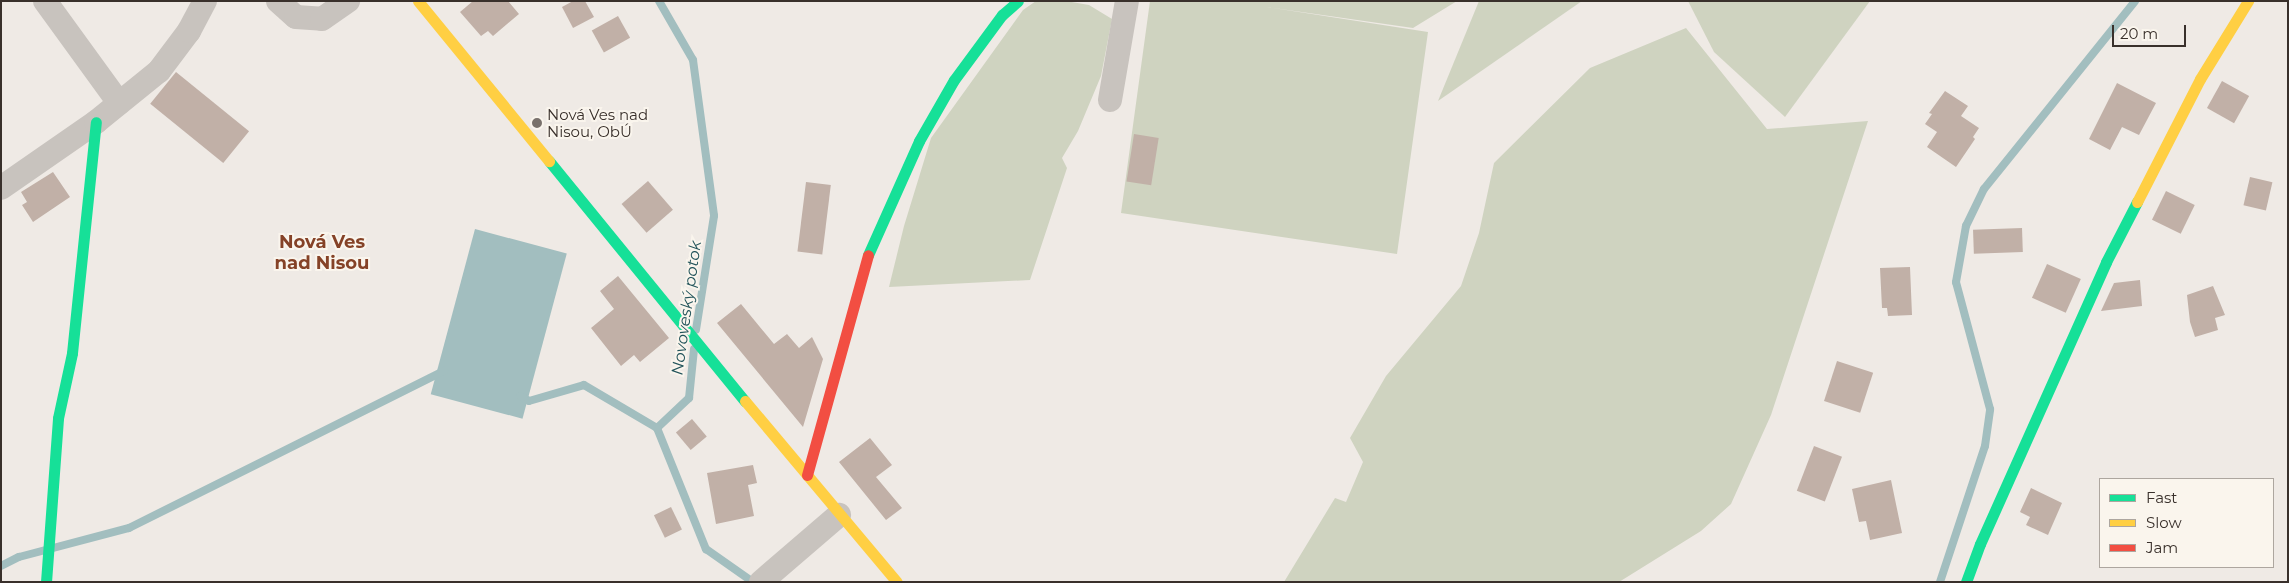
<!DOCTYPE html>
<html>
<head>
<meta charset="utf-8">
<style>
	body { margin:0 }
	#map { position:relative; width:2289px; height:583px; overflow:hidden; background:#efeae5; font-family:Montserrat,sans-serif }
	div>[style] { position:absolute }
	.green>* { inset:0; background:#cfd3c0 }
	.water>* { inset:0; background:#a2bebf; transform-origin:0 0 }
	.stream>* { height:8px; margin:-4px; padding:0 4px; transform-origin:4px; border-radius:4px; background:#a2bebf }
	.building>* { inset:0; background:#c1b0a7; transform-origin:0 0 }
	.street>* { height:24px; margin:-12px; padding:0 12px; transform-origin:12px; border-radius:12px; background:#c8c3be }
	.fast>* { height:11px; margin:-5.5px; padding:0 5.5px; transform-origin:5.5px; border-radius:5.5px; background:#16e098 }
	.slow>* { height:11px; margin:-5.5px; padding:0 5.5px; transform-origin:5.5px; border-radius:5.5px; background:#ffcf43 }
	.jam>* { height:11px; margin:-5.5px; padding:0 5.5px; transform-origin:5.5px; border-radius:5.5px; background:#f24e42 }
	.dots>* { width:14px; height:14px; translate:-50% -50%; box-sizing:border-box; border:2px solid #faf5ed; border-radius:50% }
	span { translate:-50% -50%; white-space:nowrap; text-align:center; line-height:1.15; -webkit-text-stroke:4px #faf5ed; paint-order:stroke }
	.poi-label { font-size:15px; color:#39302b }
	.left { translate:0 -50%; text-align:left }
	.water-label { font-size:16px; color:#22535a; font-style:italic }
	.quarter-label { font-size:18px; color:#854227; font-weight:700 }
	.frame { position:absolute; inset:0; border:2px solid #39302b; pointer-events:none }
	.legend { position:absolute; left:2099px; top:478px; width:175px; height:90px; box-sizing:border-box; background:#faf5ed; border:1px solid #ada69f; margin:0; padding:6px 9px; list-style:none; font-size:15px; color:#39302b }
	.legend li { display:flex; align-items:center; gap:10px; height:25px }
	.legend b { width:25px; border:1px solid #ada69f }
	.scale { position:absolute; left:2112px; top:25px; width:74px; height:22px; box-sizing:border-box; border:2px solid #39302b; border-top:0; padding-left:6px; font-size:15px; line-height:18px; white-space:nowrap; color:#39302b; -webkit-text-stroke:4px #faf5ed; paint-order:stroke }
</style>
</head>
<body>
<div id="map">
	<div class="green">
		<i style="clip-path:polygon(1036px 1px,1066px 1px,1089px 5px,1112px 19px,1101px 76px,1078px 131px,1062px 158px,1067px 168px,1030px 280px,889px 287px,904px 226px,931px 138px,1023px 10px)"></i>
		<i style="clip-path:polygon(1150px 1px,1457px 1px,1413px 28px,1266px 7px,1428px 32px,1397px 254px,1121px 213px)"></i>
		<i style="clip-path:polygon(1479px 1px,1582px 1px,1438px 101px)"></i>
		<i style="clip-path:polygon(1688px 1px,1870px 1px,1785px 117px,1714px 52px)"></i>
		<i style="clip-path:polygon(1686px 28px,1767px 129px,1868px 121px,1771px 415px,1731px 504px,1701px 531px,1619px 582px,1284px 582px,1335px 498px,1346px 502px,1363px 462px,1350px 438px,1386px 376px,1461px 286px,1479px 233px,1494px 163px,1590px 68px)"></i>
	</div>
	<div class="water">
		<i style="left:475px;top:229px;width:95px;height:171px;rotate:15deg"></i>
	</div>
	<div class="stream">
		<i style="left:659px;top:1px;width:68px;rotate:60deg"></i>
		<i style="left:693px;top:60px;width:157px;rotate:82.3deg"></i>
		<i style="left:714px;top:216px;width:115px;rotate:99deg"></i>
		<i style="left:694px;top:349px;width:49px;rotate:95.8deg"></i>
		<i style="left:689px;top:398px;width:44px;rotate:136.8deg"></i>
		<i style="left:657px;top:428px;width:131px;rotate:68deg"></i>
		<i style="left:706px;top:549px;width:57px;rotate:35.1deg"></i>
		<i style="left:520px;top:396px;width:10px;rotate:29deg"></i>
		<i style="left:529px;top:401px;width:57px;rotate:-16.2deg"></i>
		<i style="left:584px;top:385px;width:85px;rotate:30.5deg"></i>
		<i style="left:1px;top:566px;width:20px;rotate:-27deg"></i>
		<i style="left:19px;top:557px;width:114px;rotate:-14.8deg"></i>
		<i style="left:129px;top:528px;width:352px;rotate:-26.5deg"></i>
		<i style="left:1940px;top:582px;width:143px;rotate:-71.7deg"></i>
		<i style="left:1985px;top:446px;width:37px;rotate:-82deg"></i>
		<i style="left:1990px;top:409px;width:131px;rotate:-105deg"></i>
		<i style="left:1956px;top:282px;width:57px;rotate:-79.9deg"></i>
		<i style="left:1966px;top:226px;width:41px;rotate:-64.1deg"></i>
		<i style="left:1984px;top:189px;width:241px;rotate:-51.2deg"></i>
	</div>
	<div class="building">
		<i style="clip-path:polygon(473px 1px,508px 1px,519px 14px,493px 36px,488px 31px,481px 36px,460px 12px)"></i>
		<i style="clip-path:polygon(573px 1px,585px 1px,594px 17px,573px 28px,562px 7px)"></i>
		<i style="left:618px;top:16px;width:25px;height:30px;rotate:61deg"></i>
		<i style="left:176px;top:72px;width:94px;height:41px;rotate:39deg"></i>
		<i style="left:2222px;top:81px;width:31px;height:31px;rotate:29deg"></i>
		<i style="clip-path:polygon(2117px 83px,2156px 103px,2139px 135px,2122px 127px,2110px 150px,2089px 139px)"></i>
		<i style="clip-path:polygon(1945px 91px,1968px 106px,1961px 116px,1979px 128px,1973px 137px,1975px 139px,1956px 167px,1927px 147px,1937px 132px,1925px 124px,1932px 114px,1929px 113px)"></i>
		<i style="left:1134px;top:134px;width:25px;height:48px;rotate:9deg"></i>
		<i style="clip-path:polygon(53px 172px,70px 197px,33px 222px,22px 205px,27px 202px,21px 192px)"></i>
		<i style="left:2250px;top:177px;width:23px;height:29px;rotate:13deg"></i>
		<i style="left:648px;top:181px;width:38px;height:35px;rotate:49deg"></i>
		<i style="left:806px;top:182px;width:25px;height:70px;rotate:7deg"></i>
		<i style="left:2166px;top:191px;width:32px;height:32px;rotate:26deg"></i>
		<i style="left:2022px;top:228px;width:24px;height:49px;rotate:88deg"></i>
		<i style="left:2047px;top:264px;width:37px;height:37px;rotate:24deg"></i>
		<i style="clip-path:polygon(1910px 267px,1912px 315px,1888px 316px,1887px 308px,1882px 308px,1880px 268px)"></i>
		<i style="clip-path:polygon(618px 276px,669px 338px,640px 362px,634px 355px,621px 366px,591px 328px,614px 309px,600px 291px)"></i>
		<i style="clip-path:polygon(2140px 280px,2142px 306px,2101px 311px,2114px 283px)"></i>
		<i style="clip-path:polygon(2213px 286px,2225px 315px,2215px 318px,2218px 330px,2195px 337px,2190px 322px,2187px 295px)"></i>
		<i style="clip-path:polygon(741px 304px,774px 344px,787px 334px,799px 348px,812px 337px,823px 359px,803px 427px,717px 323px)"></i>
		<i style="left:1837px;top:361px;width:38px;height:42px;rotate:18deg"></i>
		<i style="left:692px;top:419px;width:23px;height:21px;rotate:50deg"></i>
		<i style="clip-path:polygon(870px 438px,892px 465px,876px 477px,902px 508px,886px 520px,839px 462px)"></i>
		<i style="left:1814px;top:446px;width:30px;height:48px;rotate:21deg"></i>
		<i style="clip-path:polygon(753px 465px,757px 483px,748px 485px,754px 516px,716px 524px,707px 473px)"></i>
		<i style="clip-path:polygon(1891px 480px,1902px 533px,1870px 540px,1866px 521px,1859px 522px,1852px 489px)"></i>
		<i style="clip-path:polygon(2031px 488px,2062px 503px,2048px 535px,2026px 525px,2030px 517px,2020px 512px)"></i>
		<i style="left:671px;top:507px;width:25px;height:19px;rotate:64deg"></i>
	</div>
	<div class="street">
		<i style="left:45px;top:1px;width:126px;rotate:54deg"></i>
		<i style="left:278px;top:1px;width:24px;rotate:42deg"></i>
		<i style="left:296px;top:17px;width:26px;rotate:4deg"></i>
		<i style="left:322px;top:19px;width:32px;rotate:-35deg"></i>
		<i style="left:1110px;top:100px;width:100px;rotate:-80.3deg"></i>
		<i style="left:1px;top:188px;width:116px;rotate:-34.8deg"></i>
		<i style="left:96px;top:122px;width:81px;rotate:-39deg"></i>
		<i style="left:159px;top:71px;width:50px;rotate:-53.1deg"></i>
		<i style="left:189px;top:31px;width:34px;rotate:-62deg"></i>
		<i style="left:761px;top:582px;width:103px;rotate:-40.7deg"></i>
	</div>
	<div class="fast">
		<i style="left:549px;top:161px;width:310px;rotate:50.8deg"></i>
		<i style="left:868px;top:255px;width:125px;rotate:-65.9deg"></i>
		<i style="left:919px;top:141px;width:70px;rotate:-60.2deg"></i>
		<i style="left:954px;top:80px;width:81px;rotate:-53.6deg"></i>
		<i style="left:1002px;top:15px;width:21px;rotate:-41deg"></i>
		<i style="left:46px;top:582px;width:164px;rotate:-85.8deg"></i>
		<i style="left:58px;top:418px;width:66px;rotate:-77.8deg"></i>
		<i style="left:72px;top:353px;width:232px;rotate:-84.1deg"></i>
		<i style="left:1966px;top:582px;width:40px;rotate:-69.8deg"></i>
		<i style="left:1980px;top:544px;width:309px;rotate:-65.9deg"></i>
		<i style="left:2106px;top:262px;width:68px;rotate:-62.7deg"></i>
	</div>
	<div class="slow">
		<i style="left:418px;top:1px;width:207px;rotate:50.7deg"></i>
		<i style="left:2137px;top:202px;width:138px;rotate:-62.9deg"></i>
		<i style="left:2200px;top:79px;width:92px;rotate:-58.4deg"></i>
		<i style="left:745px;top:401px;width:236px;rotate:50deg"></i>
	</div>
	<div class="jam">
		<i style="left:807px;top:475px;width:228px;rotate:-74.5deg"></i>
	</div>
	<div class="dots">
		<i style="left:537px;top:123px;background:#79716c"></i>
	</div>
	<div class="poi-label">
		<span class="left" style="left:547px;top:123px">Nová Ves nad<br>Nisou, ObÚ</span>
	</div>
	<div class="water-label">
		<span style="left:687px;top:308px;rotate:-82deg">Novoveský potok</span>
	</div>
	<div class="quarter-label">
		<span style="left:322px;top:253px">Nová Ves<br>nad Nisou</span>
	</div>
	<div class="frame"></div>
	<ul class="legend">
	<li><b style="height:6px;background:#16e098"></b>Fast</li>
	<li><b style="height:6px;background:#ffcf43"></b>Slow</li>
	<li><b style="height:6px;background:#f24e42"></b>Jam</li>
	</ul>
	<div class="scale">20 m</div>
</div>
</body>
</html>
